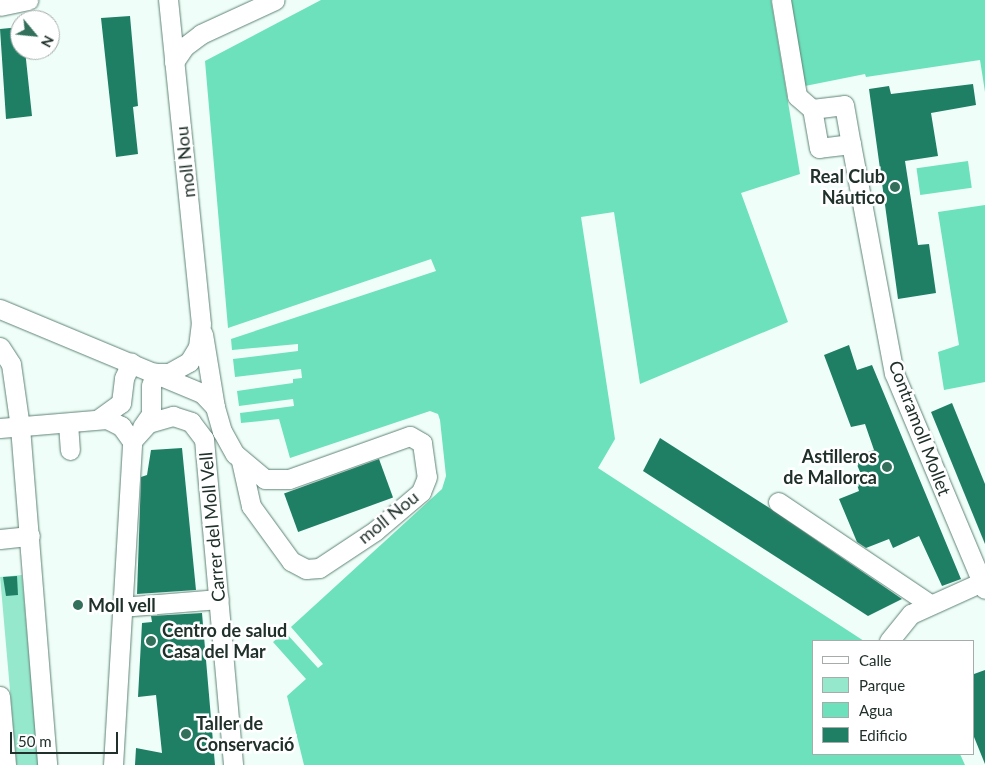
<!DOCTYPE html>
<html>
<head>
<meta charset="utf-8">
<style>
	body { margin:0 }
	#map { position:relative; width:985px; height:765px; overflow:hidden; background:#effef8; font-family:Lato,sans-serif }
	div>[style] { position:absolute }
	.green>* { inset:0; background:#96e8cc; transform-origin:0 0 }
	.water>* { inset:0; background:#6ce1bc; transform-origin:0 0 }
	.building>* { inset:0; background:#1f7f65; transform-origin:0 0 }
	.roads { filter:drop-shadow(0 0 1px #5f8376) drop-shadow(0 0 1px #5f8376) }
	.minor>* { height:19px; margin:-9.5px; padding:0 9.5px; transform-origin:9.5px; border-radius:9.5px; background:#fff }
	.dots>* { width:14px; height:14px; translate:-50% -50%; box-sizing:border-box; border:2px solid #fff; border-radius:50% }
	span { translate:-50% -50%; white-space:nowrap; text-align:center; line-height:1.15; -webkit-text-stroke:5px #fff; paint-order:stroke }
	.street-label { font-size:18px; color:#20302a }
	.poi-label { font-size:18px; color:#20302a; font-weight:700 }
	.right { translate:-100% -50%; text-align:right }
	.left { translate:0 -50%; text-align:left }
	.legend { position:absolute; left:812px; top:640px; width:162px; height:115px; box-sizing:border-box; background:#fff; border:1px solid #a6acaa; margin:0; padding:6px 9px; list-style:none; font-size:15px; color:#20302a }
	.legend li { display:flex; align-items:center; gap:10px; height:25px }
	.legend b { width:25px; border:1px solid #a6acaa }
	.north { position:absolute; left:10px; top:10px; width:50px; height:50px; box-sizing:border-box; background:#fff; border:1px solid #a6acaa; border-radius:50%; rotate:118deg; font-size:14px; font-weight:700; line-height:20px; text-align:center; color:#20302a }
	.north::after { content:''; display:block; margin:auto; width:18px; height:22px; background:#32705c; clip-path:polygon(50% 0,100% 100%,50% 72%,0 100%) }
	.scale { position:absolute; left:10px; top:732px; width:108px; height:22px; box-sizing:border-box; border:2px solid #20302a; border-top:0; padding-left:6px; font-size:15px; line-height:18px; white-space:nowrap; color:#20302a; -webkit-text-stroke:4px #fff; paint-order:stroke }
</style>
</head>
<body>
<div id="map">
	<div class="green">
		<i style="left:22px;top:575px;width:191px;height:22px;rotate:85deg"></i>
	</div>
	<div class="water">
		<i style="clip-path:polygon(321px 0,771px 0,800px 174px,741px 193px,788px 322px,640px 384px,614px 212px,581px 217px,615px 439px,598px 468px,864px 641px,814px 641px,814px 754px,960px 754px,965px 765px,304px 765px,287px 696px,306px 679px,273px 642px,285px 632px,318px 668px,323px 664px,291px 627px,442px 489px,446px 476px,440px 420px,438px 414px,430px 411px,290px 458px,279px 419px,241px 423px,240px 413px,294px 406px,293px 399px,239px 406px,237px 391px,293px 383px,293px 379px,302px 378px,301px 369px,235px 377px,233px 359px,298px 351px,298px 344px,232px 350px,231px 339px,436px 271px,431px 259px,228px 328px,205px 61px)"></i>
		<i style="clip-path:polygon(790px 0,985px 0,985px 92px,980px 60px,866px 77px,865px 74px,805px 86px)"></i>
		<i style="left:968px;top:161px;width:27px;height:52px;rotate:82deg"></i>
		<i style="clip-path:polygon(985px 205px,985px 382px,944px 390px,938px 352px,959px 345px,938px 212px)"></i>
	</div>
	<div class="building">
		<i style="clip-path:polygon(130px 16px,138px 106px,133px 107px,138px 154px,116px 157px,101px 18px)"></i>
		<i style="clip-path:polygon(20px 27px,20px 50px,25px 50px,32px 116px,6px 119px,0 29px)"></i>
		<i style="clip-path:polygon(973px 84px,976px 105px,931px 113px,938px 156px,905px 161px,918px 245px,929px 244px,936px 293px,898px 299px,869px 89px,889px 86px,891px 94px)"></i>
		<i style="clip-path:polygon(849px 345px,857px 370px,872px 365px,961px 579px,942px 586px,919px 536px,893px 548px,889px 539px,866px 548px,857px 542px,839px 499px,859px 491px,856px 481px,862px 477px,854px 457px,874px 450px,865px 424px,851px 427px,824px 355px)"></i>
		<i style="clip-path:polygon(952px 403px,985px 484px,985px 544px,931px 412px)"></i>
		<i style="clip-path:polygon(660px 438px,768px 507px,902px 599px,868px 616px,643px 471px)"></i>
		<i style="clip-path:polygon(182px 448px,196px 590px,137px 594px,141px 477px,147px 475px,151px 450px)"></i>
		<i style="left:379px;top:459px;width:41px;height:101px;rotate:70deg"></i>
		<i style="clip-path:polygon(17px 576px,18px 595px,6px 596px,3px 577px)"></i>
		<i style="clip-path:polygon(202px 613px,215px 765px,135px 765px,136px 748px,162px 753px,156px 695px,138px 697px,142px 623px,152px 622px,151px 616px)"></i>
		<i style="clip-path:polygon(985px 670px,985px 764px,974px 737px,974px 674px)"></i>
	</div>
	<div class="roads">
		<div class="minor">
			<i style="left:781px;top:0;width:97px;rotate:80.5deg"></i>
			<i style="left:797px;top:96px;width:20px;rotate:41deg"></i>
			<i style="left:0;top:6px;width:29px;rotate:-12deg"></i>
			<i style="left:174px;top:62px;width:18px;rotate:-56deg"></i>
			<i style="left:184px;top:47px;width:21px;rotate:-37deg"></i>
			<i style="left:201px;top:34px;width:81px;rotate:-24.7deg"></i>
			<i style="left:844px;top:105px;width:40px;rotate:80deg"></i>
			<i style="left:851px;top:144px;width:32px;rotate:173deg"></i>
			<i style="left:819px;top:148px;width:40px;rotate:-100deg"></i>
			<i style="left:812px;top:109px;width:32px;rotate:-7deg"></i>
			<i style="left:851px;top:144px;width:233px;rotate:79.4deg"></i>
			<i style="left:894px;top:373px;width:234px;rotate:67.2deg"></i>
			<i style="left:0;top:309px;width:219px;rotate:22.6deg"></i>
			<i style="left:202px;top:393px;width:19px;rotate:47deg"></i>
			<i style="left:215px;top:407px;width:25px;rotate:74deg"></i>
			<i style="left:222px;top:431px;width:26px;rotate:61deg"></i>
			<i style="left:235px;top:454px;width:39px;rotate:40deg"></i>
			<i style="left:265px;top:479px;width:24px"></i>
			<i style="left:289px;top:479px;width:128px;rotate:-19.6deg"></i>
			<i style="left:410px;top:436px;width:14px;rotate:30deg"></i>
			<i style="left:422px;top:443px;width:34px;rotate:82deg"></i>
			<i style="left:427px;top:477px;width:16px;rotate:112deg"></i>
			<i style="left:421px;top:492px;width:60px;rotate:139.7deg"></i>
			<i style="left:375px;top:531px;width:67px;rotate:146.5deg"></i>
			<i style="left:319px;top:568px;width:13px;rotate:176deg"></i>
			<i style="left:306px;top:569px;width:17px;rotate:-152deg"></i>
			<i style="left:291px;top:561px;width:68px;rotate:-126deg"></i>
			<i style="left:251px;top:506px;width:46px;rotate:-102.5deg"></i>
			<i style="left:203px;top:334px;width:74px;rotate:80.7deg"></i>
			<i style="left:0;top:347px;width:20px;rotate:57deg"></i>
			<i style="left:11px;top:364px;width:64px;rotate:81.9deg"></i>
			<i style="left:20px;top:427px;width:339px;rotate:85.4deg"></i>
			<i style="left:157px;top:373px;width:12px"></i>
			<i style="left:169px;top:373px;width:23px;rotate:-29deg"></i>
			<i style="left:189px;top:362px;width:17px;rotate:-59deg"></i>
			<i style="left:198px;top:347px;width:23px;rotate:-83deg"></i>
			<i style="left:201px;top:324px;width:326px;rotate:-95.8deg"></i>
			<i style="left:100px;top:418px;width:26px;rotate:-36deg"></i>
			<i style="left:121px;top:403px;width:25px;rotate:-83deg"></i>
			<i style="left:124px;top:378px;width:17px;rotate:-65deg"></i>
			<i style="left:68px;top:423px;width:27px;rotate:86deg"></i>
			<i style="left:142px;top:427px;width:16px;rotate:-55deg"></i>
			<i style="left:151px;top:414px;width:28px;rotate:-90deg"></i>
			<i style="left:151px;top:386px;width:14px;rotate:-73deg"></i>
			<i style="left:0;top:428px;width:107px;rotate:-4.8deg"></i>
			<i style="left:107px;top:419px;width:16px;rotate:27deg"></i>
			<i style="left:121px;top:426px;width:19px;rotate:54deg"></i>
			<i style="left:778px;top:502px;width:184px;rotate:33.9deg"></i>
			<i style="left:0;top:539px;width:30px;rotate:-6deg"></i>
			<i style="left:121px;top:607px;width:98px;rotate:-4.7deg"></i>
			<i style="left:889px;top:641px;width:35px;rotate:-51deg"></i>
			<i style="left:911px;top:614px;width:78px;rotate:-24.3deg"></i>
			<i style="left:0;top:696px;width:69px;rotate:85deg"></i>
			<i style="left:113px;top:765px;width:325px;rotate:-86.6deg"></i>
			<i style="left:132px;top:441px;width:24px;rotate:-48deg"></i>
			<i style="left:148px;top:423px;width:26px;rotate:-16deg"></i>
			<i style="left:173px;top:416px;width:19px;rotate:18deg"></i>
			<i style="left:191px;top:422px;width:21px;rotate:53deg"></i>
			<i style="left:204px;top:439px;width:327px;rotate:84.9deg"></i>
		</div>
	</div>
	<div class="dots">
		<i style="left:895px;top:187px;background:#32705c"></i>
		<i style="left:887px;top:467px;background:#32705c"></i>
		<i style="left:78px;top:605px;background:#32705c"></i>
		<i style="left:151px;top:641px;background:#32705c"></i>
		<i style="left:186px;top:734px;background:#32705c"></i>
	</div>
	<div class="street-label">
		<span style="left:185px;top:162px;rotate:-96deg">moll Nou</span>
		<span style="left:920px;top:428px;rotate:69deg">Contramoll Mollet</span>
		<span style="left:388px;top:517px;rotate:-39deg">moll Nou</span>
		<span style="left:212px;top:527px;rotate:-95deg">Carrer del Moll Vell</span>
	</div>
	<div class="poi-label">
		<span class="right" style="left:885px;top:187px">Real Club<br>Náutico</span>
		<span class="right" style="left:877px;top:467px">Astilleros<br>de Mallorca</span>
		<span class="left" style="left:88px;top:605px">Moll vell</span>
		<span class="left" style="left:162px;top:641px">Centro de salud<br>Casa del Mar</span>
		<span class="left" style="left:196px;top:734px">Taller de<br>Conservació</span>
	</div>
	<ul class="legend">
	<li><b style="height:6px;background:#fff"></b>Calle</li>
	<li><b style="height:14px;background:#96e8cc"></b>Parque</li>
	<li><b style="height:14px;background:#6ce1bc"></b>Agua</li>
	<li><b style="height:14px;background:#1f7f65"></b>Edificio</li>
	</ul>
	<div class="north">N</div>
	<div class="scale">50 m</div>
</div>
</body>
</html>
